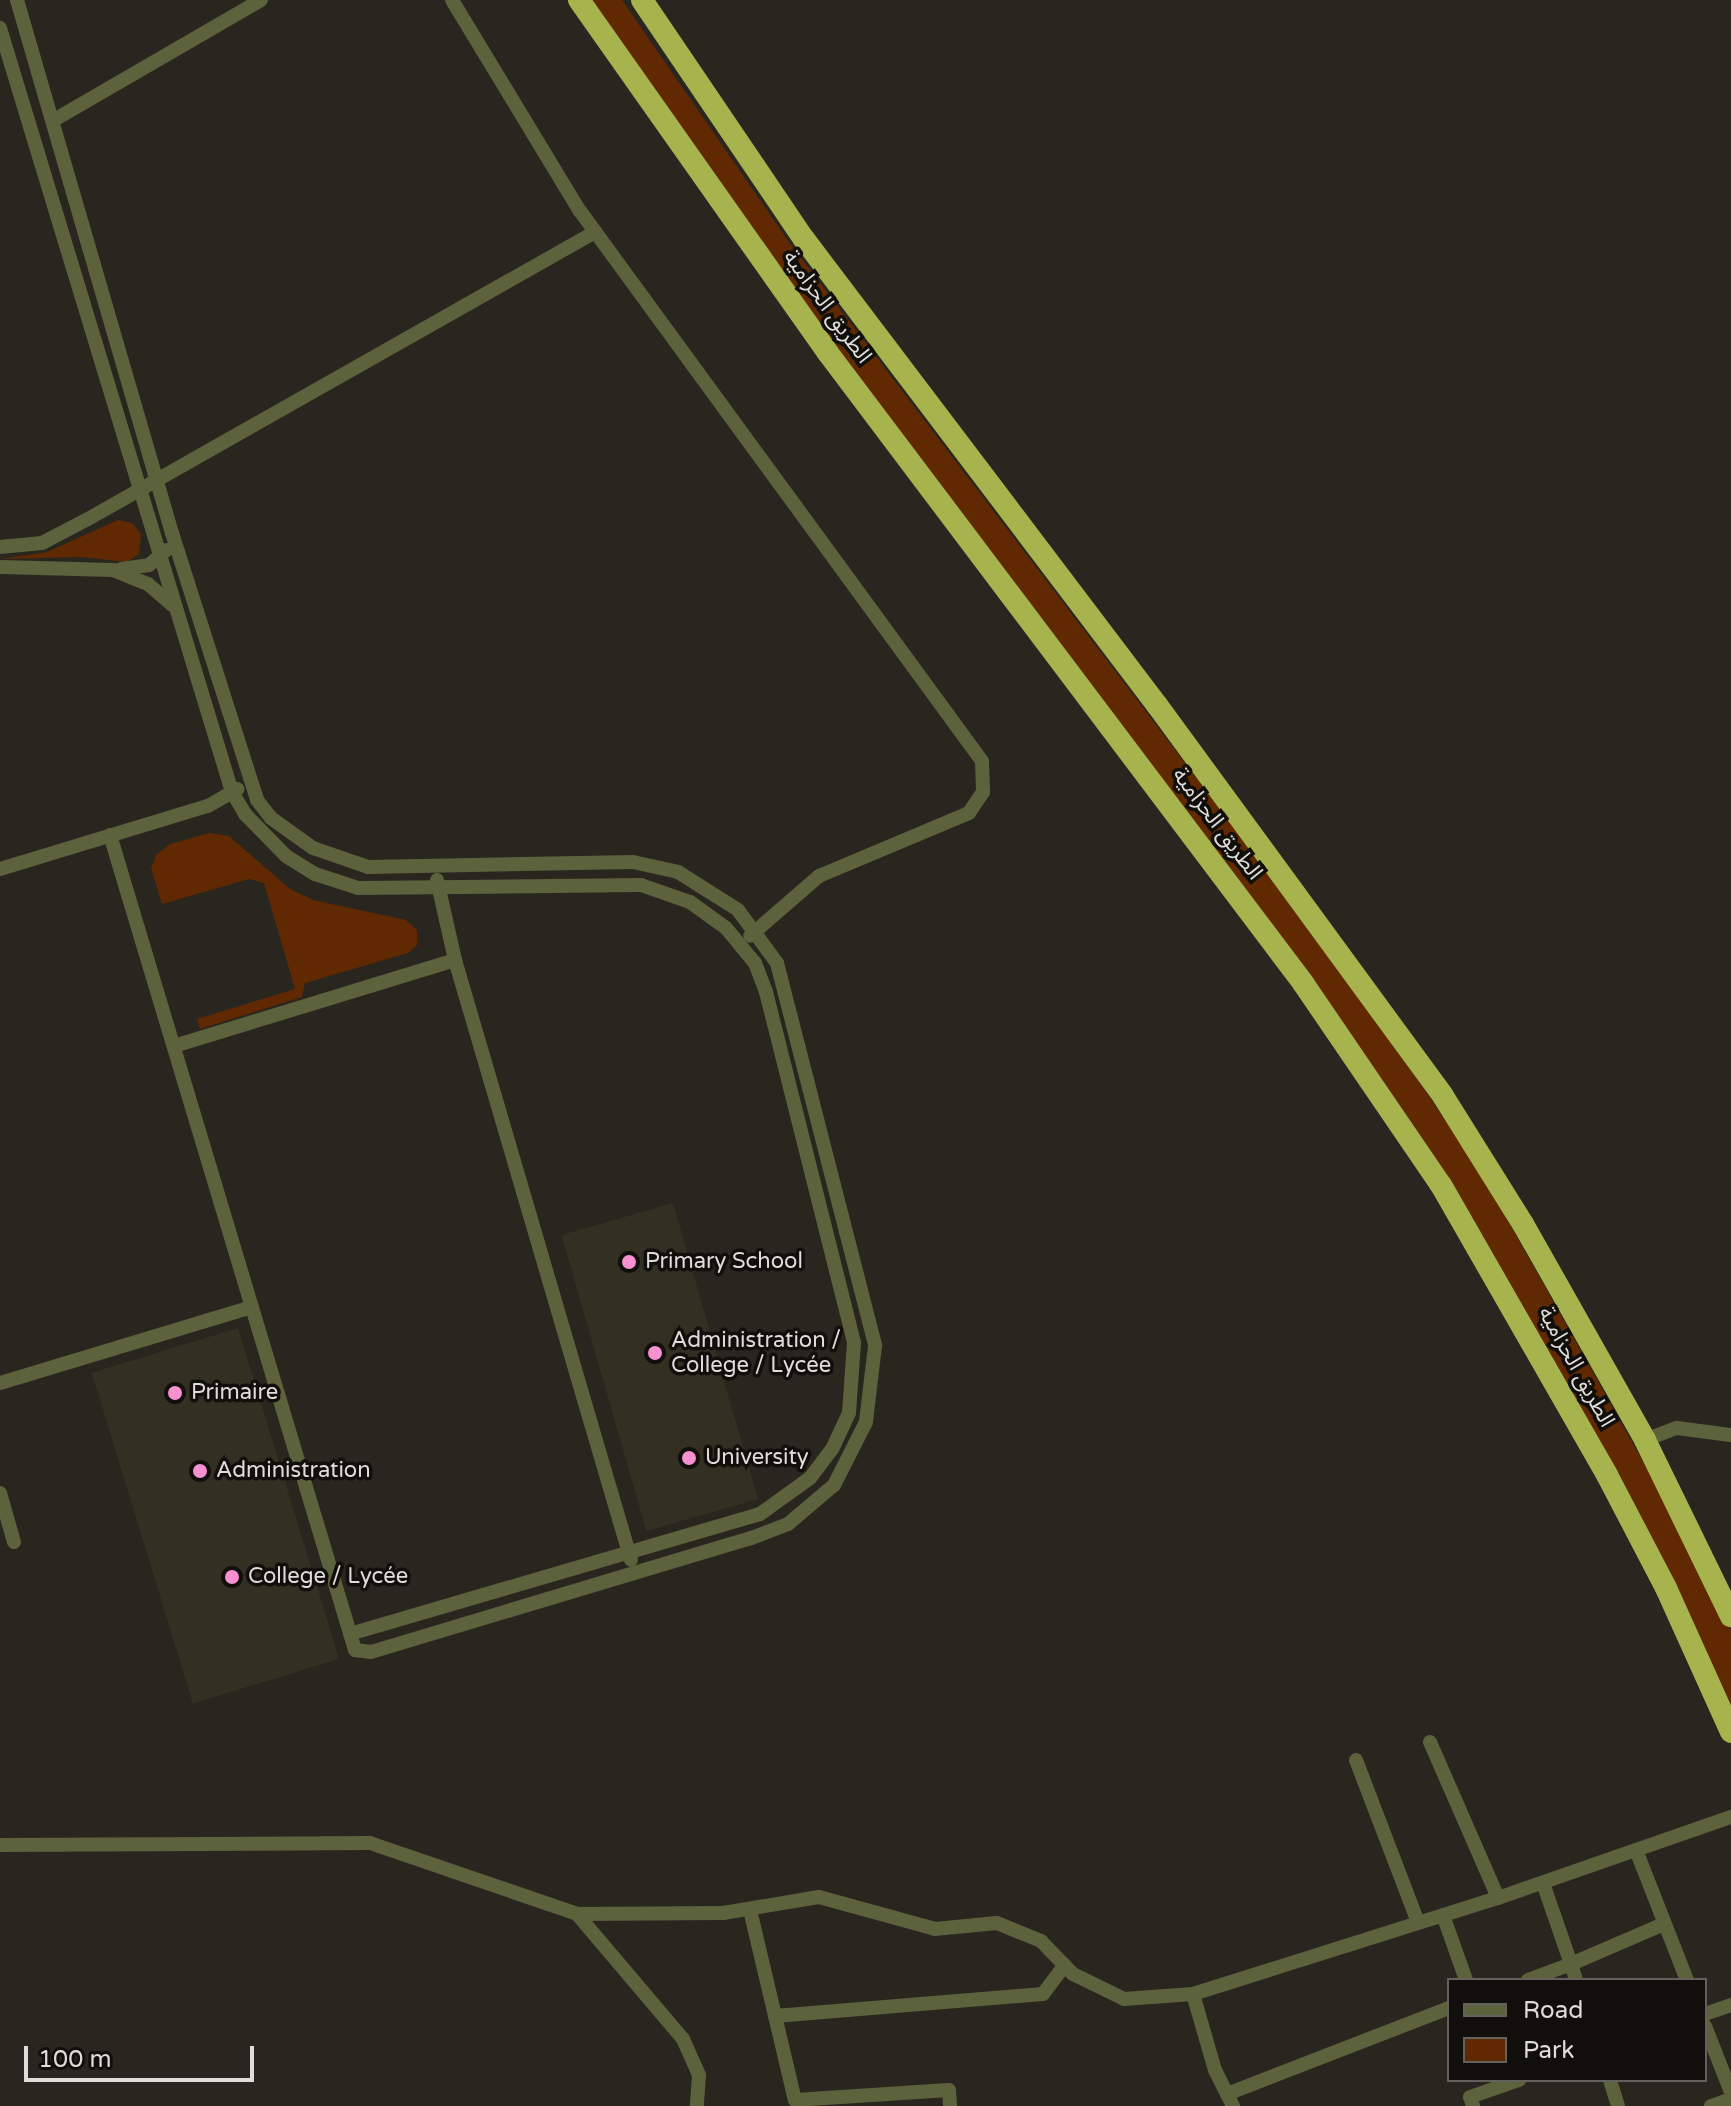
<!DOCTYPE html>
<html>
<head>
<meta charset="utf-8">
<style>
	body { margin:0 }
	#map { position:relative; width:1731px; height:2106px; overflow:hidden; background:#28261f; font-family:"Varela Round","Noto Sans Arabic",sans-serif }
	div>[style] { position:absolute }
	.built>* { inset:0; background:#332f22; transform-origin:0 0 }
	.green>* { inset:0; background:#612901 }
	.minor>* { height:14px; margin:-7px; padding:0 7px; transform-origin:7px; border-radius:7px; background:#5c623b }
	.highway>* { height:22px; margin:-11px; padding:0 11px; transform-origin:11px; border-radius:11px; background:#a7b44d }
	.dots>* { width:22px; height:22px; translate:-50% -50%; box-sizing:border-box; border:4px solid #100f0c; border-radius:50% }
	span { translate:-50% -50%; white-space:nowrap; text-align:center; line-height:1.15; -webkit-text-stroke:7px #100f0c; paint-order:stroke }
	.street-label { font-size:22px; color:#dfddd9 }
	.poi-label { font-size:22px; color:#dfddd9 }
	.left { translate:0 -50%; text-align:left }
	.legend { position:absolute; left:1447px; top:1978px; width:260px; height:104px; box-sizing:border-box; background:#100f0c; border:2px solid #63615e; margin:0; padding:10px 14px; list-style:none; font-size:24px; color:#dfddd9 }
	.legend li { display:flex; align-items:center; gap:16px; height:40px }
	.legend b { width:40px; border:2px solid #63615e }
	.scale { position:absolute; left:24px; top:2046px; width:230px; height:36px; box-sizing:border-box; border:4px solid #dfddd9; border-top:0; padding-left:10px; font-size:24px; line-height:28px; white-space:nowrap; color:#dfddd9; -webkit-text-stroke:6px #100f0c; paint-order:stroke }
</style>
</head>
<body>
<div id="map">
	<div class="built">
		<i style="left:673px;top:1203px;width:308px;height:116px;rotate:74deg"></i>
		<i style="left:238px;top:1328px;width:346px;height:153px;rotate:73deg"></i>
	</div>
	<div class="green">
		<i style="clip-path:polygon(589px 0,622px 0,789px 242px,1296px 909px,1424px 1089px,1485px 1180px,1691px 1547px,1731px 1630px,1731px 1705px,1659px 1552px,1469px 1215px,807px 314px)"></i>
		<i style="clip-path:polygon(118px 520px,132px 523px,141px 534px,139px 554px,127px 562px,82px 557px,1px 559px,47px 552px)"></i>
		<i style="clip-path:polygon(209px 833px,229px 836px,290px 889px,313px 900px,406px 920px,417px 930px,417px 945px,408px 953px,305px 983px,302px 997px,200px 1029px,197px 1019px,295px 989px,264px 883px,249px 879px,162px 904px,151px 868px,156px 855px,170px 844px)"></i>
	</div>
	<div class="minor">
		<i style="left:17px;top:0;width:555px;rotate:73.79deg"></i>
		<i style="left:172px;top:533px;width:280px;rotate:72.3deg"></i>
		<i style="left:257px;top:800px;width:23px;rotate:52deg"></i>
		<i style="left:271px;top:818px;width:52px;rotate:35.5deg"></i>
		<i style="left:313px;top:848px;width:58px;rotate:19.1deg"></i>
		<i style="left:368px;top:867px;width:265px;rotate:-1.1deg"></i>
		<i style="left:633px;top:862px;width:46px;rotate:12.5deg"></i>
		<i style="left:678px;top:872px;width:71px;rotate:32.3deg"></i>
		<i style="left:738px;top:910px;width:66px;rotate:53.7deg"></i>
		<i style="left:777px;top:963px;width:395px;rotate:75.6deg"></i>
		<i style="left:875px;top:1346px;width:77px;rotate:96.8deg"></i>
		<i style="left:866px;top:1422px;width:71px;rotate:116.9deg"></i>
		<i style="left:834px;top:1485px;width:60px;rotate:139.7deg"></i>
		<i style="left:788px;top:1524px;width:40px;rotate:159deg"></i>
		<i style="left:751px;top:1538px;width:397px;rotate:163.3deg"></i>
		<i style="left:371px;top:1652px;width:16px;rotate:-173deg"></i>
		<i style="left:355px;top:1650px;width:851px;rotate:-106.73deg"></i>
		<i style="left:452px;top:0;width:247px;rotate:58.8deg"></i>
		<i style="left:580px;top:211px;width:681px;rotate:53.84deg"></i>
		<i style="left:982px;top:761px;width:31px;rotate:88deg"></i>
		<i style="left:983px;top:792px;width:25px;rotate:124deg"></i>
		<i style="left:969px;top:813px;width:163px;rotate:157.2deg"></i>
		<i style="left:819px;top:876px;width:91px;rotate:139deg"></i>
		<i style="left:0;top:28px;width:798px;rotate:73.11deg"></i>
		<i style="left:232px;top:792px;width:26px;rotate:59deg"></i>
		<i style="left:245px;top:814px;width:59px;rotate:45.7deg"></i>
		<i style="left:286px;top:856px;width:34px;rotate:32deg"></i>
		<i style="left:315px;top:874px;width:45px;rotate:18deg"></i>
		<i style="left:358px;top:888px;width:283px;rotate:-0.6deg"></i>
		<i style="left:641px;top:885px;width:52px;rotate:19.1deg"></i>
		<i style="left:690px;top:902px;width:44px;rotate:35.8deg"></i>
		<i style="left:726px;top:928px;width:45px;rotate:50.4deg"></i>
		<i style="left:755px;top:963px;width:31px;rotate:69deg"></i>
		<i style="left:766px;top:992px;width:362px;rotate:75.9deg"></i>
		<i style="left:854px;top:1343px;width:70px;rotate:94.1deg"></i>
		<i style="left:849px;top:1413px;width:40px;rotate:115deg"></i>
		<i style="left:832px;top:1449px;width:36px;rotate:127deg"></i>
		<i style="left:810px;top:1478px;width:62px;rotate:144.2deg"></i>
		<i style="left:760px;top:1514px;width:427px;rotate:163.7deg"></i>
		<i style="left:54px;top:120px;width:239px;rotate:-30.1deg"></i>
		<i style="left:0;top:547px;width:42px;rotate:-5.4deg"></i>
		<i style="left:42px;top:543px;width:52px;rotate:-27.6deg"></i>
		<i style="left:88px;top:519px;width:583px;rotate:-29.51deg"></i>
		<i style="left:0;top:567px;width:113px;rotate:1.5deg"></i>
		<i style="left:113px;top:570px;width:38px;rotate:22deg"></i>
		<i style="left:148px;top:584px;width:32px;rotate:41deg"></i>
		<i style="left:121px;top:569px;width:28px;rotate:-8deg"></i>
		<i style="left:149px;top:565px;width:23px;rotate:-41deg"></i>
		<i style="left:0;top:869px;width:217px;rotate:-16.9deg"></i>
		<i style="left:208px;top:806px;width:34px;rotate:-30deg"></i>
		<i style="left:437px;top:880px;width:82px;rotate:77.3deg"></i>
		<i style="left:455px;top:960px;width:625px;rotate:73.65deg"></i>
		<i style="left:174px;top:1046px;width:294px;rotate:-17deg"></i>
		<i style="left:0;top:1383px;width:263px;rotate:-16.8deg"></i>
		<i style="left:1645px;top:1440px;width:34px;rotate:-21deg"></i>
		<i style="left:1677px;top:1428px;width:54px;rotate:7.4deg"></i>
		<i style="left:0;top:1493px;width:51px;rotate:74.1deg"></i>
		<i style="left:1430px;top:1742px;width:170px;rotate:66.4deg"></i>
		<i style="left:1356px;top:1760px;width:173px;rotate:69.1deg"></i>
		<i style="left:0;top:1845px;width:370px;rotate:-0.3deg"></i>
		<i style="left:370px;top:1843px;width:219px;rotate:18.9deg"></i>
		<i style="left:577px;top:1914px;width:146px;rotate:-0.4deg"></i>
		<i style="left:723px;top:1913px;width:97px;rotate:-9.5deg"></i>
		<i style="left:819px;top:1897px;width:120px;rotate:15.4deg"></i>
		<i style="left:935px;top:1929px;width:62px;rotate:-5.5deg"></i>
		<i style="left:997px;top:1923px;width:48px;rotate:22.2deg"></i>
		<i style="left:1041px;top:1941px;width:46px;rotate:45.9deg"></i>
		<i style="left:1073px;top:1974px;width:57px;rotate:26.1deg"></i>
		<i style="left:1124px;top:1999px;width:69px;rotate:-4.1deg"></i>
		<i style="left:1193px;top:1994px;width:79px;rotate:73.9deg"></i>
		<i style="left:1215px;top:2070px;width:40px;rotate:63.4deg"></i>
		<i style="left:1636px;top:1850px;width:140px;rotate:68.6deg"></i>
		<i style="left:750px;top:1910px;width:195px;rotate:76.7deg"></i>
		<i style="left:795px;top:2100px;width:154px;rotate:-3.7deg"></i>
		<i style="left:949px;top:2090px;width:16px;rotate:86deg"></i>
		<i style="left:577px;top:1914px;width:164px;rotate:49.7deg"></i>
		<i style="left:683px;top:2039px;width:39px;rotate:66deg"></i>
		<i style="left:699px;top:2075px;width:31px;rotate:94deg"></i>
		<i style="left:1443px;top:1915px;width:69px;rotate:70.5deg"></i>
		<i style="left:1528px;top:1980px;width:46px;rotate:-20.4deg"></i>
		<i style="left:1571px;top:1964px;width:86px;rotate:-109.1deg"></i>
		<i style="left:1576px;top:1980px;width:17px;rotate:-107deg"></i>
		<i style="left:1571px;top:1964px;width:101px;rotate:-23.3deg"></i>
		<i style="left:1193px;top:1994px;width:320px;rotate:-17.5deg"></i>
		<i style="left:1498px;top:1898px;width:247px;rotate:-19.2deg"></i>
		<i style="left:1705px;top:2014px;width:28px;rotate:-19deg"></i>
		<i style="left:775px;top:2016px;width:269px;rotate:-4.7deg"></i>
		<i style="left:1043px;top:1994px;width:36px;rotate:-53deg"></i>
		<i style="left:1705px;top:2026px;width:71px;rotate:68.5deg"></i>
		<i style="left:1610px;top:2080px;width:27px;rotate:73deg"></i>
		<i style="left:1227px;top:2094px;width:238px;rotate:-21.2deg"></i>
		<i style="left:1473px;top:2106px;width:9px;rotate:-108deg"></i>
		<i style="left:1470px;top:2097px;width:52px;rotate:-19.1deg"></i>
		<i style="left:1711px;top:2106px;width:21px;rotate:-19deg"></i>
	</div>
	<div class="highway">
		<i style="left:579px;top:0;width:432px;rotate:54.8deg"></i>
		<i style="left:828px;top:353px;width:789px;rotate:52.98deg"></i>
		<i style="left:1303px;top:983px;width:245px;rotate:55.7deg"></i>
		<i style="left:1441px;top:1185px;width:334px;rotate:60.2deg"></i>
		<i style="left:1607px;top:1475px;width:127px;rotate:62.4deg"></i>
		<i style="left:1666px;top:1588px;width:158px;rotate:65.7deg"></i>
		<i style="left:642px;top:0;width:289px;rotate:55.9deg"></i>
		<i style="left:804px;top:239px;width:585px;rotate:52.86deg"></i>
		<i style="left:1157px;top:705px;width:484px;rotate:53.8deg"></i>
		<i style="left:1443px;top:1096px;width:151px;rotate:58deg"></i>
		<i style="left:1523px;top:1224px;width:248px;rotate:60.5deg"></i>
		<i style="left:1645px;top:1440px;width:196px;rotate:64deg"></i>
	</div>
	<div class="dots">
		<i style="left:629px;top:1262px;background:#f690d0"></i>
		<i style="left:655px;top:1353px;background:#f690d0"></i>
		<i style="left:175px;top:1393px;background:#f690d0"></i>
		<i style="left:689px;top:1458px;background:#f690d0"></i>
		<i style="left:200px;top:1471px;background:#f690d0"></i>
		<i style="left:232px;top:1577px;background:#f690d0"></i>
	</div>
	<div class="street-label">
		<span style="left:827px;top:307px;rotate:54deg">الطريق الحزامية</span>
		<span style="left:1217px;top:824px;rotate:53deg">الطريق الحزامية</span>
		<span style="left:1576px;top:1367px;rotate:61deg">الطريق الحزامية</span>
	</div>
	<div class="poi-label">
		<span class="left" style="left:645px;top:1262px">Primary School</span>
		<span class="left" style="left:671px;top:1353px">Administration /<br>College / Lycée</span>
		<span class="left" style="left:191px;top:1393px">Primaire</span>
		<span class="left" style="left:705px;top:1458px">University</span>
		<span class="left" style="left:216px;top:1471px">Administration</span>
		<span class="left" style="left:248px;top:1577px">College / Lycée</span>
	</div>
	<ul class="legend">
	<li><b style="height:10px;background:#5c623b"></b>Road</li>
	<li><b style="height:22px;background:#612901"></b>Park</li>
	</ul>
	<div class="scale">100 m</div>
</div>
</body>
</html>
